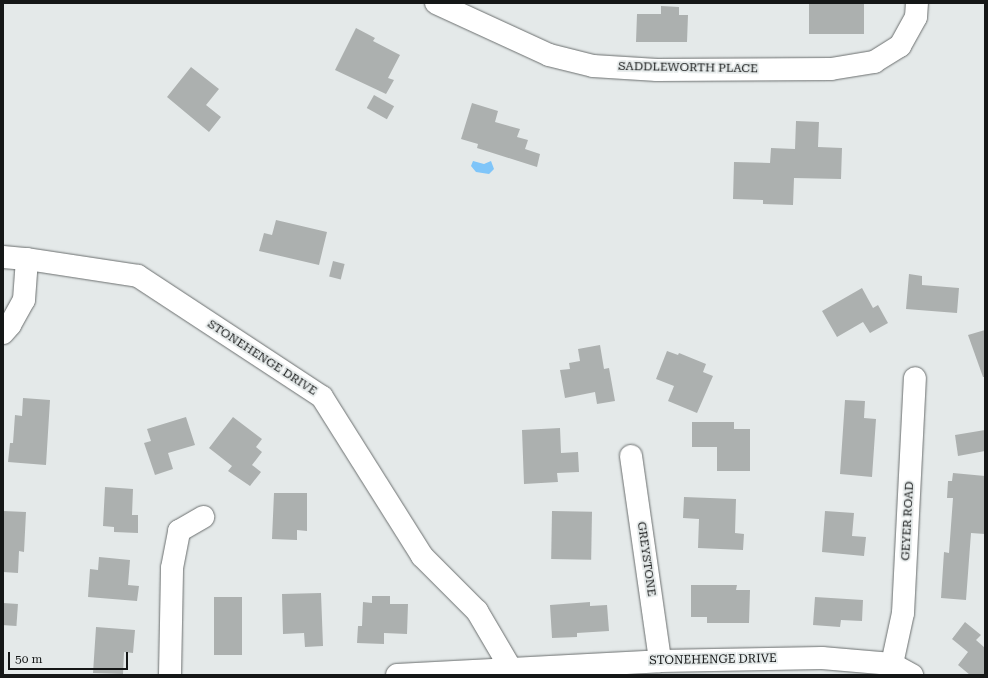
<!DOCTYPE html>
<html>
<head>
<meta charset="utf-8">
<style>
	body { margin:0 }
	#map { position:relative; width:988px; height:678px; overflow:hidden; background:#e4e9e9; font-family:"Roboto Serif",serif }
	div>[style] { position:absolute }
	.water>* { inset:0; background:#7fc5f9 }
	.building>* { inset:0; background:#acb0af; transform-origin:0 0 }
	.roads { filter:drop-shadow(0 0 1px #6b6f6f) drop-shadow(0 0 1px #6b6f6f) }
	.minor>* { height:22px; margin:-11px; padding:0 11px; transform-origin:11px; border-radius:11px; background:#fff }
	span { translate:-50% -50%; white-space:nowrap; text-align:center; line-height:1.15; -webkit-text-stroke:3.5px #e4e9e9; paint-order:stroke }
	.street-label { font-size:12px; color:#151717 }
	.frame { position:absolute; inset:0; border:4px solid #151717; pointer-events:none }
	.scale { position:absolute; left:8px; top:652px; width:120px; height:18px; box-sizing:border-box; border:2px solid #151717; border-top:0; padding-left:5px; font-size:12px; line-height:14px; white-space:nowrap; color:#151717; -webkit-text-stroke:3px #e4e9e9; paint-order:stroke }
</style>
</head>
<body>
<div id="map">
	<div class="water">
		<i style="clip-path:polygon(473px 161px,484px 164px,491px 161px,494px 169px,489px 174px,476px 172px,471px 166px)"></i>
	</div>
	<div class="building">
		<i style="left:809px;top:3px;width:55px;height:31px"></i>
		<i style="clip-path:polygon(661px 6px,679px 7px,679px 15px,688px 15px,687px 42px,636px 42px,637px 14px,661px 14px)"></i>
		<i style="clip-path:polygon(356px 28px,375px 38px,373px 41px,400px 55px,388px 78px,394px 80px,386px 94px,335px 70px)"></i>
		<i style="clip-path:polygon(191px 67px,219px 89px,206px 105px,221px 117px,209px 132px,167px 97px)"></i>
		<i style="left:374px;top:95px;width:23px;height:15px;rotate:29deg"></i>
		<i style="clip-path:polygon(472px 103px,498px 111px,495px 122px,520px 129px,517px 137px,528px 140px,525px 149px,540px 154px,537px 167px,477px 148px,478px 144px,461px 139px)"></i>
		<i style="clip-path:polygon(796px 121px,819px 122px,818px 147px,842px 148px,841px 179px,794px 178px,793px 205px,763px 204px,763px 200px,733px 199px,734px 162px,770px 163px,771px 148px,795px 149px)"></i>
		<i style="clip-path:polygon(276px 220px,327px 232px,319px 265px,259px 251px,264px 233px,272px 235px)"></i>
		<i style="left:333px;top:261px;width:12px;height:16px;rotate:14deg"></i>
		<i style="clip-path:polygon(909px 274px,922px 276px,922px 285px,959px 288px,957px 313px,906px 309px)"></i>
		<i style="clip-path:polygon(862px 288px,873px 308px,878px 305px,888px 323px,870px 333px,863px 322px,837px 337px,822px 311px)"></i>
		<i style="clip-path:polygon(985px 330px,985px 377px,983px 377px,968px 335px)"></i>
		<i style="clip-path:polygon(600px 345px,604px 369px,609px 368px,615px 401px,597px 404px,595px 392px,565px 398px,560px 370px,570px 369px,569px 363px,580px 361px,578px 349px)"></i>
		<i style="clip-path:polygon(667px 351px,678px 355px,679px 353px,706px 364px,703px 372px,713px 376px,697px 413px,668px 401px,674px 386px,656px 379px)"></i>
		<i style="clip-path:polygon(23px 398px,50px 400px,46px 465px,8px 462px,10px 443px,13px 443px,15px 415px,22px 416px)"></i>
		<i style="clip-path:polygon(845px 400px,865px 401px,864px 418px,876px 419px,872px 477px,840px 474px)"></i>
		<i style="clip-path:polygon(186px 417px,195px 445px,168px 453px,173px 469px,155px 475px,144px 443px,151px 441px,147px 429px)"></i>
		<i style="clip-path:polygon(233px 417px,262px 439px,256px 447px,262px 452px,252px 465px,261px 472px,250px 486px,228px 471px,232px 466px,209px 448px)"></i>
		<i style="clip-path:polygon(692px 422px,734px 422px,734px 429px,750px 429px,750px 471px,717px 471px,717px 447px,692px 447px)"></i>
		<i style="clip-path:polygon(560px 428px,561px 453px,578px 452px,579px 472px,557px 473px,558px 482px,524px 484px,522px 430px)"></i>
		<i style="clip-path:polygon(985px 430px,985px 451px,958px 456px,955px 435px)"></i>
		<i style="clip-path:polygon(953px 473px,985px 476px,985px 534px,971px 533px,966px 600px,941px 598px,944px 552px,949px 553px,953px 498px,947px 498px,948px 481px,952px 481px)"></i>
		<i style="clip-path:polygon(105px 487px,133px 489px,132px 515px,138px 515px,138px 533px,114px 532px,114px 527px,103px 526px)"></i>
		<i style="clip-path:polygon(274px 493px,307px 493px,307px 531px,297px 530px,297px 540px,272px 539px)"></i>
		<i style="clip-path:polygon(684px 497px,736px 499px,735px 533px,744px 534px,743px 550px,698px 548px,699px 519px,683px 518px)"></i>
		<i style="clip-path:polygon(3px 511px,26px 512px,24px 552px,19px 551px,18px 573px,3px 572px)"></i>
		<i style="left:552px;top:511px;width:40px;height:48px;rotate:1deg"></i>
		<i style="clip-path:polygon(825px 511px,854px 513px,852px 536px,866px 537px,864px 556px,822px 552px)"></i>
		<i style="clip-path:polygon(99px 557px,130px 560px,128px 585px,139px 586px,137px 601px,88px 597px,90px 569px,98px 570px)"></i>
		<i style="clip-path:polygon(691px 585px,737px 585px,736px 590px,750px 590px,749px 623px,707px 623px,707px 617px,691px 617px)"></i>
		<i style="clip-path:polygon(321px 593px,323px 646px,305px 647px,304px 633px,283px 634px,282px 594px)"></i>
		<i style="clip-path:polygon(372px 596px,390px 596px,390px 604px,408px 604px,407px 634px,384px 633px,384px 644px,357px 643px,358px 626px,362px 626px,363px 602px,372px 603px)"></i>
		<i style="left:214px;top:597px;width:28px;height:58px"></i>
		<i style="clip-path:polygon(815px 597px,863px 600px,862px 621px,841px 620px,840px 627px,813px 625px)"></i>
		<i style="clip-path:polygon(590px 602px,590px 606px,607px 605px,609px 631px,577px 633px,577px 637px,552px 638px,550px 605px)"></i>
		<i style="left:3px;top:603px;width:15px;height:22px;rotate:4deg"></i>
		<i style="clip-path:polygon(965px 622px,981px 635px,976px 640px,985px 648px,985px 675px,970px 675px,958px 665px,968px 652px,952px 639px)"></i>
		<i style="clip-path:polygon(96px 627px,135px 630px,133px 653px,124px 652px,123px 674px,93px 673px)"></i>
	</div>
	<div class="roads">
		<div class="minor">
			<i style="left:436px;top:3px;width:124px;rotate:24.7deg"></i>
			<i style="left:549px;top:55px;width:45px;rotate:14deg"></i>
			<i style="left:593px;top:66px;width:64px;rotate:3.6deg"></i>
			<i style="left:657px;top:70px;width:174px;rotate:-0.3deg"></i>
			<i style="left:831px;top:69px;width:44px;rotate:-9.2deg"></i>
			<i style="left:874px;top:62px;width:31px;rotate:-32deg"></i>
			<i style="left:900px;top:46px;width:33px;rotate:-61deg"></i>
			<i style="left:916px;top:17px;width:14px;rotate:-86deg"></i>
			<i style="left:3px;top:257px;width:24px;rotate:5deg"></i>
			<i style="left:27px;top:259px;width:112px;rotate:8.7deg"></i>
			<i style="left:138px;top:276px;width:220px;rotate:33.3deg"></i>
			<i style="left:322px;top:397px;width:188px;rotate:57.8deg"></i>
			<i style="left:422px;top:556px;width:78px;rotate:45deg"></i>
			<i style="left:477px;top:611px;width:67px;rotate:59.6deg"></i>
			<i style="left:511px;top:669px;width:6px;rotate:81deg"></i>
			<i style="left:3px;top:333px;width:11px;rotate:-49deg"></i>
			<i style="left:10px;top:325px;width:29px;rotate:-61deg"></i>
			<i style="left:24px;top:300px;width:41px;rotate:-85.8deg"></i>
			<i style="left:631px;top:456px;width:207px;rotate:81.9deg"></i>
			<i style="left:892px;top:664px;width:52px;rotate:-77.8deg"></i>
			<i style="left:903px;top:613px;width:235px;rotate:-87.1deg"></i>
			<i style="left:170px;top:675px;width:107px;rotate:-88.9deg"></i>
			<i style="left:172px;top:568px;width:38px;rotate:-79deg"></i>
			<i style="left:179px;top:531px;width:28px;rotate:-30deg"></i>
			<i style="left:397px;top:675px;width:263px;rotate:-3deg"></i>
			<i style="left:660px;top:661px;width:162px;rotate:-1.1deg"></i>
			<i style="left:822px;top:658px;width:70px;rotate:4.9deg"></i>
			<i style="left:892px;top:664px;width:23px;rotate:29deg"></i>
		</div>
	</div>
	<div class="street-label">
		<span style="left:688px;top:68px;rotate:1deg">SADDLEWORTH PLACE</span>
		<span style="left:262px;top:358px;rotate:33deg">STONEHENGE DRIVE</span>
		<span style="left:908px;top:521px;rotate:-87deg">GEYER ROAD</span>
		<span style="left:646px;top:559px;rotate:82deg">GREYSTONE</span>
		<span style="left:713px;top:660px;rotate:-1deg">STONEHENGE DRIVE</span>
	</div>
	<div class="frame"></div>
	<div class="scale">50 m</div>
</div>
</body>
</html>
